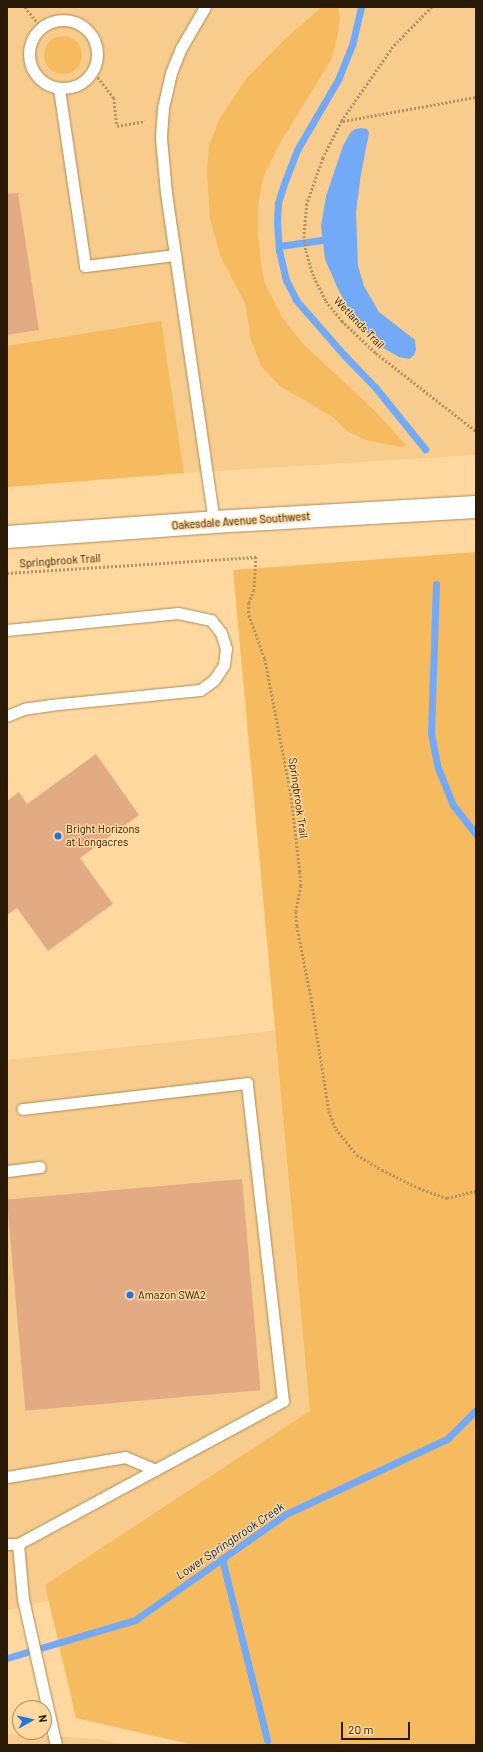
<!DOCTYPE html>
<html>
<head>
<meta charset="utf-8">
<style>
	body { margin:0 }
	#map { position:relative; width:483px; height:1752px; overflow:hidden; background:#ffd89f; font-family:Barlow,sans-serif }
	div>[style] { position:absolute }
	.built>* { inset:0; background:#f7cc8c }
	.green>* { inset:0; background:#f6bb5e }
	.round { border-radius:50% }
	.water>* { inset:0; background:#72aaf7 }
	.stream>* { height:7px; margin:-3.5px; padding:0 3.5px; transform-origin:3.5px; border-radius:3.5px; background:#72aaf7 }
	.building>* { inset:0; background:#e3ab83; transform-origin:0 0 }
	.path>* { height:2.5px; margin-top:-1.25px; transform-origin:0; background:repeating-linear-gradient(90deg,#af9266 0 2px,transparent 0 4px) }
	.roads { filter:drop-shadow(0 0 1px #ae8a53) drop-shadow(0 0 1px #ae8a53) }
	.lane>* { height:11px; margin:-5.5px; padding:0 5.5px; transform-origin:5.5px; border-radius:5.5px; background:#fff }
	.lane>.ring { margin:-5.5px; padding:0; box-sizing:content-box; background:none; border:11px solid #fff; border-radius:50% }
	.secondary>* { height:22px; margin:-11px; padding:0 11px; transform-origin:11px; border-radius:11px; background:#fff }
	.dots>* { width:11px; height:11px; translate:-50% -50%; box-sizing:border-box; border:2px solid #ffd89f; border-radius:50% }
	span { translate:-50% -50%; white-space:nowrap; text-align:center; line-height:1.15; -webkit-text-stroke:3px #ffd89f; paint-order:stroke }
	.street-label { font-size:11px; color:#281a04 }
	.poi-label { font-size:11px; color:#281a04 }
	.left { translate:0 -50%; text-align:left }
	.water-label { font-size:12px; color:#002e68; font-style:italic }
	.frame { position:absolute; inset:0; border:8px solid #281a04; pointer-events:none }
	.north { position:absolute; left:12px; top:1700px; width:40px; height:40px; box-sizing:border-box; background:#ffd89f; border:1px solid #a98c61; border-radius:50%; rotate:82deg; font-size:11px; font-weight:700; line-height:16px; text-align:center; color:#281a04 }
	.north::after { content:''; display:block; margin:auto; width:14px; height:18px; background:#2075e0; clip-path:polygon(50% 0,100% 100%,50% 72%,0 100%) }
	.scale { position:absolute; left:341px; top:1722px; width:69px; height:18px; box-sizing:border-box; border:2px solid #281a04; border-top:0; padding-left:5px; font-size:12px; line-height:14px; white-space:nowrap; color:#281a04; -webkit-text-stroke:3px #ffd89f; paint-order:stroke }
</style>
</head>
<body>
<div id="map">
	<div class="built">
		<i style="clip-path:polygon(7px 7px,476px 7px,476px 455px,184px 473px,7px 487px)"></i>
		<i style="clip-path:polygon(290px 1029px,337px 1418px,78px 1594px,7px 1610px,7px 1060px)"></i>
		<i style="clip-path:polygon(7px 1734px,100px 1739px,126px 1745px,7px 1745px)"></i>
	</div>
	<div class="green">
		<i style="clip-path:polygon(322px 7px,338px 7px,340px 18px,337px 38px,331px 60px,280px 143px,263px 178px,258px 206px,258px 234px,261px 264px,265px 283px,282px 317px,303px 344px,373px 409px,407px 446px,401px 447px,366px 440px,347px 431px,334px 418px,280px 386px,261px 366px,251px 340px,245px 303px,221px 258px,210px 219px,207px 173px,209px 145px,220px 118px,245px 80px,286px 38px)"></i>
		<i class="round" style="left:44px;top:36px;width:38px;height:38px"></i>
		<i style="clip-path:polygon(161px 321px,184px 473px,7px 487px,7px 346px)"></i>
		<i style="clip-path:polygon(476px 552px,476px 1745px,194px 1745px,76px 1718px,45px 1585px,310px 1411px,233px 570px)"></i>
	</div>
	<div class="water">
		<i style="clip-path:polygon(361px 128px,367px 129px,369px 133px,361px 174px,356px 212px,358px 266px,364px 286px,379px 312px,415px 340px,416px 350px,414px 355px,409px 359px,399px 357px,380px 346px,354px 318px,338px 289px,325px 259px,321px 226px,326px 196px,343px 146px,350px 133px,355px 129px)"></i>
	</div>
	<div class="stream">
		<i style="left:361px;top:7px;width:39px;rotate:103deg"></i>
		<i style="left:352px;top:45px;width:35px;rotate:112deg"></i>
		<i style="left:339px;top:78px;width:83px;rotate:120.3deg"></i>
		<i style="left:297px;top:150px;width:33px;rotate:111deg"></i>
		<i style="left:285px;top:181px;width:23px;rotate:108deg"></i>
		<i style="left:278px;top:203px;width:19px;rotate:93deg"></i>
		<i style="left:277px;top:222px;width:28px;rotate:86deg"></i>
		<i style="left:279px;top:250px;width:31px;rotate:77deg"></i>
		<i style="left:286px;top:280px;width:22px;rotate:63deg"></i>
		<i style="left:296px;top:300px;width:73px;rotate:48.9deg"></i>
		<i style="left:344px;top:355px;width:45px;rotate:45.9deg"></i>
		<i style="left:375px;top:387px;width:80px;rotate:51.1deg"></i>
		<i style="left:279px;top:246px;width:43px;rotate:-7.9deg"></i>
		<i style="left:436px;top:584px;width:149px;rotate:91.9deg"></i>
		<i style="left:431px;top:733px;width:36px;rotate:79deg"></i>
		<i style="left:438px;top:768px;width:40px;rotate:68deg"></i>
		<i style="left:453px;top:805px;width:37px;rotate:52deg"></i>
		<i style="left:222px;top:1559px;width:187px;rotate:76deg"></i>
		<i style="left:7px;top:1658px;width:134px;rotate:-16.5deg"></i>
		<i style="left:135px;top:1620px;width:184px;rotate:-35.1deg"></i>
		<i style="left:286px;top:1514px;width:178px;rotate:-25deg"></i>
		<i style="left:447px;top:1439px;width:41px;rotate:-45deg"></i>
	</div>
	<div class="building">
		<i style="clip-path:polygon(18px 193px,39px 330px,7px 335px,7px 194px)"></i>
		<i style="clip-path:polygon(96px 754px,139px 815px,80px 858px,113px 904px,48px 951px,17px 908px,7px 915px,7px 801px,19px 792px,27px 804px)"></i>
		<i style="left:242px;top:1179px;width:212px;height:236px;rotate:85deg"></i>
	</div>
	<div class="path">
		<i style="left:25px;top:7px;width:26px;rotate:51deg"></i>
		<i style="left:432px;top:7px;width:56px;rotate:134.3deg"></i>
		<i style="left:393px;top:47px;width:90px;rotate:124.6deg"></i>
		<i style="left:342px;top:121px;width:42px;rotate:117.2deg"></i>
		<i style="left:323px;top:158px;width:49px;rotate:109.2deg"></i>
		<i style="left:307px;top:204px;width:32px;rotate:95deg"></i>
		<i style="left:304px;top:236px;width:15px;rotate:82deg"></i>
		<i style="left:306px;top:251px;width:27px;rotate:73deg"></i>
		<i style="left:314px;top:277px;width:27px;rotate:63deg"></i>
		<i style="left:326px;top:301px;width:26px;rotate:51deg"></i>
		<i style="left:342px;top:321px;width:47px;rotate:43.3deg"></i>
		<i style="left:376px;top:353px;width:127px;rotate:38deg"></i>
		<i style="left:93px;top:71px;width:34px;rotate:52deg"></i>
		<i style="left:114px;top:98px;width:28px;rotate:84deg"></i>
		<i style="left:117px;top:126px;width:28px;rotate:-10deg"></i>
		<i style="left:343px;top:121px;width:135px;rotate:-10.2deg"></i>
		<i style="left:7px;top:573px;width:250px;rotate:-3.7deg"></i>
		<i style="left:256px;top:557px;width:33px;rotate:93deg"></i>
		<i style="left:254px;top:590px;width:14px;rotate:111deg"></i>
		<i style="left:249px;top:603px;width:12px;rotate:90deg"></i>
		<i style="left:249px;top:615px;width:47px;rotate:70deg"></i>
		<i style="left:265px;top:659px;width:137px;rotate:79.1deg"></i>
		<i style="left:291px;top:794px;width:79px;rotate:83.4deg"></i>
		<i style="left:300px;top:872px;width:14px;rotate:86deg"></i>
		<i style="left:301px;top:886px;width:26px;rotate:101deg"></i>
		<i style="left:296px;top:912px;width:14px;rotate:86deg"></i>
		<i style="left:297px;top:926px;width:72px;rotate:78.8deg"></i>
		<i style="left:311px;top:997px;width:115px;rotate:81deg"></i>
		<i style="left:329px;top:1111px;width:19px;rotate:69deg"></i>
		<i style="left:336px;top:1129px;width:33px;rotate:51deg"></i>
		<i style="left:357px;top:1155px;width:29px;rotate:31deg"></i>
		<i style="left:382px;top:1170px;width:41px;rotate:25.9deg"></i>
		<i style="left:419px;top:1188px;width:30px;rotate:20deg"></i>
		<i style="left:447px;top:1198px;width:30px;rotate:-14deg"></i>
	</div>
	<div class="roads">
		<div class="lane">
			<i style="left:205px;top:7px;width:48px;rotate:120.3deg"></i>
			<i style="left:181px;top:48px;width:27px;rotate:112deg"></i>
			<i style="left:171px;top:73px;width:36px;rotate:103deg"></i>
			<i style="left:163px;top:108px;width:30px;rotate:94deg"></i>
			<i style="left:161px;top:138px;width:55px;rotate:84.8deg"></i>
			<i style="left:166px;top:193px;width:332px;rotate:81.7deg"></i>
			<i class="ring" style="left:29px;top:20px;width:57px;height:57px"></i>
			<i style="left:59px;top:89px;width:179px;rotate:81.6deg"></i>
			<i style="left:85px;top:266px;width:91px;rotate:-7deg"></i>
			<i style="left:7px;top:630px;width:172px;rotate:-5.7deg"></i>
			<i style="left:178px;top:613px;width:34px;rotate:12deg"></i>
			<i style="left:211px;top:620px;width:16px;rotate:52deg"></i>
			<i style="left:221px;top:633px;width:16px;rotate:72deg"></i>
			<i style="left:226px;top:648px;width:17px;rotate:97deg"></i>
			<i style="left:224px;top:665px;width:18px;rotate:124deg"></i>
			<i style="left:214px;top:680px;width:17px;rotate:144deg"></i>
			<i style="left:200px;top:690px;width:150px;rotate:174.3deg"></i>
			<i style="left:51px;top:705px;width:27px;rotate:172deg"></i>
			<i style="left:24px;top:709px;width:18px;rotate:158deg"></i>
			<i style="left:7px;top:1171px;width:33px;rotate:-7deg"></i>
			<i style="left:7px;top:1477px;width:120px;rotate:-9.6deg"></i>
			<i style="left:125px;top:1457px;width:33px;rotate:23deg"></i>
			<i style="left:7px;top:1544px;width:11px"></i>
			<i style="left:18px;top:1544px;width:301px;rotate:-28.4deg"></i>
			<i style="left:283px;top:1401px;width:320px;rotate:-96.5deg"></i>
			<i style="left:247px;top:1083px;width:226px;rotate:173.4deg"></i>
			<i style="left:18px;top:1544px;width:55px;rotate:84.8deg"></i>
			<i style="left:23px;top:1599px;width:150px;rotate:77.3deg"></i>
		</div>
		<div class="secondary">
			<i style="left:7px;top:537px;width:208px;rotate:-4.1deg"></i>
			<i style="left:214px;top:522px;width:262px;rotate:-3.3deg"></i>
		</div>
	</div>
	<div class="dots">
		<i style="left:58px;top:836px;background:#2075e0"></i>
		<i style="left:130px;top:1295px;background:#2075e0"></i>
	</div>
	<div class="street-label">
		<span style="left:359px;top:323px;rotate:46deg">Wetlands Trail</span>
		<span style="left:241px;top:521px;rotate:-4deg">Oakesdale Avenue Southwest</span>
		<span style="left:60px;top:561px;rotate:-4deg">Springbrook Trail</span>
		<span style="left:298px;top:798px;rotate:82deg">Springbrook Trail</span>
	</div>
	<div class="poi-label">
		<span class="left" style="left:66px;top:836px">Bright Horizons<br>at Longacres</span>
		<span class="left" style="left:138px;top:1295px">Amazon SWA2</span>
	</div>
	<div class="water-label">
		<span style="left:230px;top:1541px;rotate:-34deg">Lower Springbrook Creek</span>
	</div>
	<div class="frame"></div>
	<div class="north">N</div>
	<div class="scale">20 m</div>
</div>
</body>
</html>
